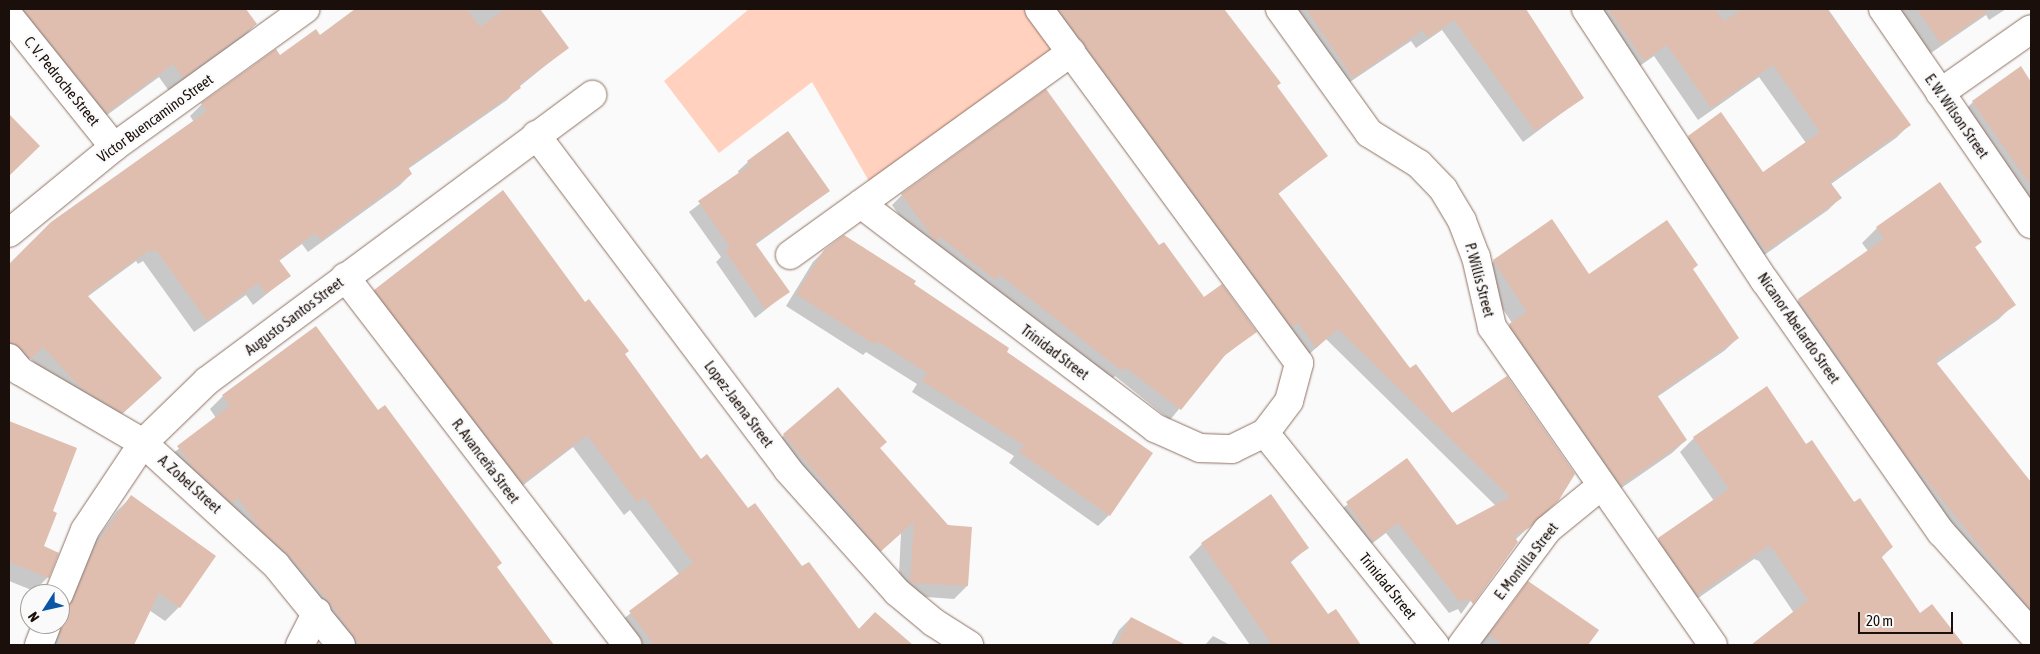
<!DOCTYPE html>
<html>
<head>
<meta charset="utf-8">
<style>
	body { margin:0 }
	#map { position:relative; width:2040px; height:654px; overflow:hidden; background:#fafafa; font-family:"Asap Condensed",sans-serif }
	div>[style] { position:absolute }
	.green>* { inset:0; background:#ffd1be }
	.shadow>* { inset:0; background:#0003 }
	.building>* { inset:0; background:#e0beaf }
	.roads { filter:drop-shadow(0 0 1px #8f7163) drop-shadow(0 0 1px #8f7163) }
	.minor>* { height:28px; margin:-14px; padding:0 14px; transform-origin:14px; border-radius:14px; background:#fff }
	span { translate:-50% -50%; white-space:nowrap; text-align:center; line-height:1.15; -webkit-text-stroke:5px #fafafa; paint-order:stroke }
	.street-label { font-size:15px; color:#1a0f0a }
	.frame { position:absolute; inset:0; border:10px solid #1a0f0a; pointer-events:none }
	.north { position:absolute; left:20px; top:584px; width:50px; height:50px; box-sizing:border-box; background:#fafafa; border:1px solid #a09c9a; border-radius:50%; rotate:235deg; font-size:14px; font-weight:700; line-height:20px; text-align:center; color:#1a0f0a }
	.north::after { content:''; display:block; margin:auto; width:18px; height:22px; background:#0856a5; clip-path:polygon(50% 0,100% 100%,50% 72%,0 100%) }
	.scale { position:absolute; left:1858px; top:612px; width:95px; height:22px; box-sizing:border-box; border:2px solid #1a0f0a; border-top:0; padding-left:6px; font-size:15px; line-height:18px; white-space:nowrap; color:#1a0f0a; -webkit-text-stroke:4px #fafafa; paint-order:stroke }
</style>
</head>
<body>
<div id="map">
	<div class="green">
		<i style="clip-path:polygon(749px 9px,1026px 9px,1058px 56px,874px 190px,812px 82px,719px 153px,664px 81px)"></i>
	</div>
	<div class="shadow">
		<i style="clip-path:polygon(9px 9px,244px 9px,256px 24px,242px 38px,169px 91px,159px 77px,92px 126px)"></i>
		<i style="clip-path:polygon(356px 9px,538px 9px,567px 48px,519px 87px,507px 100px,408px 169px,411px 174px,399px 186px,308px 252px,302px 244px,279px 261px,289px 276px,253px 305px,246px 295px,194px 332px,143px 261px,138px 264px,136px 261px,87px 297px,148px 390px,110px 425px,70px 401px,30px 358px,17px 370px,9px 362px,9px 267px,52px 223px,194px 122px,190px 116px,202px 104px,319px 36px)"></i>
		<i style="clip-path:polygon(1038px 9px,1224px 9px,1279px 83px,1276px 86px,1327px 156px,1278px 194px,1410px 369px,1546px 511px,1515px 540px,1461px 614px,1458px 609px,1449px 613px,1386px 533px,1362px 551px,1335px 514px,1407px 460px,1456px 527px,1496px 506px,1326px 339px,1305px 358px)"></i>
		<i style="clip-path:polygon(1283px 9px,1524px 9px,1582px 98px,1523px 142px,1442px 30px,1416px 48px,1411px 41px,1341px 88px)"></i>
		<i style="clip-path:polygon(1588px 9px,1828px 9px,1909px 125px,1896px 138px,1831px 184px,1840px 198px,1828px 210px,1753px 263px,1676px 149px,1689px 137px,1763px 174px,1806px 143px,1759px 77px,1698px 120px,1654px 56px,1631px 72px)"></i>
		<i style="clip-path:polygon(1896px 9px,2006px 9px,1989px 20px,1986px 15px,1928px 55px)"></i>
		<i style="clip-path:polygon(2020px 68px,2031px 84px,2031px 199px,2021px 206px,1959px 116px,1973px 102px)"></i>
		<i style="clip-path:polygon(9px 116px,38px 146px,9px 175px)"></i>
		<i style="clip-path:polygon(748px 162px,829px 191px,755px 245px,788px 292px,755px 318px,716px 262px,721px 257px,689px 212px,739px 174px,738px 171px)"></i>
		<i style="clip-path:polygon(1940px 184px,1980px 242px,1974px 248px,2014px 304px,1999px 319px,1936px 364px,2031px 485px,2031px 645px,1784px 314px,1799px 300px,1868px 251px,1862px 243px,1877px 228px)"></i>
		<i style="clip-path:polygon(902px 195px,1159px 247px,1204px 299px,1255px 332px,1219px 360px,1170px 420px,1115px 376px,1111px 380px,924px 250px,892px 205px)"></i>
		<i style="clip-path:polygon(1552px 221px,1589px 276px,1692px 270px,1738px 338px,1724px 351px,1657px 397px,1686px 440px,1672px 453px,1607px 498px,1496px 338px,1512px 323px,1480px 274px,1494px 261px)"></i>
		<i style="clip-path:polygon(825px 250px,912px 284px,1005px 352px,1109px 515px,1098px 526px,1009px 463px,1014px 456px,912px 392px,917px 384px,866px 352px,863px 355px,786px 306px,813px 262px)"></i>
		<i style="clip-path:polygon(375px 290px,624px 354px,701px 460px,858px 630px,875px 613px,911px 645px,632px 645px,616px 625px,679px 574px,630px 510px,624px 515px,573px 447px,509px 496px,362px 304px)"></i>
		<i style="clip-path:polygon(1767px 388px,1806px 445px,1892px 547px,1881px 558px,1920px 615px,1931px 606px,1963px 645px,1753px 645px,1794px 613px,1759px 561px,1754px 559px,1684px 608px,1645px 553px,1659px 539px,1714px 501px,1680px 452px,1694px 438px)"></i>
		<i style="clip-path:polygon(223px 396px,496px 568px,552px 645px,338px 645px,165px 460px,216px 418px,210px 409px)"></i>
		<i style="clip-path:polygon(9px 422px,76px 449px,51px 512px,42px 547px,48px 577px,34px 591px,9px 581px)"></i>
		<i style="clip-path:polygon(784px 435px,879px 448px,967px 586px,954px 599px,898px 595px,901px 533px,868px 563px,771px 448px)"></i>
		<i style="clip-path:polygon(1271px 496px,1307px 548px,1290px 563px,1327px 616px,1336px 610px,1360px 645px,1250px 645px,1189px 557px,1202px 544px)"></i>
		<i style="clip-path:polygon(131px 497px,214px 557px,179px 607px,165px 621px,149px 610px,133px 645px,49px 645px,60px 624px,60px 614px,82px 560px,117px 511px)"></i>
		<i style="clip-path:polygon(1529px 583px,1597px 630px,1587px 645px,1479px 645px)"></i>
		<i style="clip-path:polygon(1131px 618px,1183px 645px,1111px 645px,1119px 630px)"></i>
		<i style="clip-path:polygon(1213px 636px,1230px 645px,1205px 645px)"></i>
	</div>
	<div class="building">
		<i style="clip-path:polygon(23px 9px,246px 9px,257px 24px,183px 78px,173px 64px,107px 113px)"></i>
		<i style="clip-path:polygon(355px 9px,467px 9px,480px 27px,505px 9px,540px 9px,569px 48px,519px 85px,521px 88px,408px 167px,412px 174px,321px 240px,315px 233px,279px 260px,291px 276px,266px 294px,258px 283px,207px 321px,156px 250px,151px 253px,149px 250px,87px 295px,162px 378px,123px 413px,82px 389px,43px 347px,31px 359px,21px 348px,9px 343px,9px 264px,51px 222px,207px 111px,201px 103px,276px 49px,280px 55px,316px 29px,320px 35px)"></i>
		<i style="clip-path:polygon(1058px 9px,1224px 9px,1281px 83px,1277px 86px,1328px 156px,1278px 193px,1410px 368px,1416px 364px,1452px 413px,1507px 376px,1575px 474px,1559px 500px,1529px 528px,1514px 536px,1518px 542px,1473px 604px,1469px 599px,1460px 602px,1398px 523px,1373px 541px,1346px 502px,1407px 458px,1457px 525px,1510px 497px,1338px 329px,1316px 348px,1298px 323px,1292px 327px)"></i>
		<i style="clip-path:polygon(1306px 9px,1526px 9px,1584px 98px,1535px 131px,1454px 20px,1428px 38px,1423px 30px,1353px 78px)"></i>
		<i style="clip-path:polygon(1608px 9px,1715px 9px,1724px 21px,1742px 9px,1827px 9px,1911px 125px,1830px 182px,1842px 198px,1766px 251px,1688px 136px,1721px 112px,1763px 172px,1820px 132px,1773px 65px,1711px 108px,1667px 45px,1644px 61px)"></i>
		<i style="clip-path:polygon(1917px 9px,1991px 9px,1941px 44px)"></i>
		<i style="clip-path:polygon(2021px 66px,2031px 82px,2031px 186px,1972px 101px)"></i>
		<i style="clip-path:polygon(1046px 89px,1159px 245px,1164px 242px,1204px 297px,1222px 284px,1257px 332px,1226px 354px,1181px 410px,1125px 367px,1122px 371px,1000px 275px,995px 280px,940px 237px,935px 241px,901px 194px)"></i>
		<i style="clip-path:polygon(9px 114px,40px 146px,9px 176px)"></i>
		<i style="clip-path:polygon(788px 131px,830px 191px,755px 243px,790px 292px,765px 309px,725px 251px,730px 247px,698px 201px,750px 165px,747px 161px)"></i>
		<i style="clip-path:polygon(1940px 182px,1982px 242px,1975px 247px,2016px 305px,1935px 361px,2031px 482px,2031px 610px,1907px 456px,1798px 299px,1884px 239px,1876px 227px)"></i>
		<i style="clip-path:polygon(503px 190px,585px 302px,589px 299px,629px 351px,625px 354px,701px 459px,707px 454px,748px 508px,755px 503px,802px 566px,809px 562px,859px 629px,875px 612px,913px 645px,654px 645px,629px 611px,693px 563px,644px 497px,637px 502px,587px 435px,523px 483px,374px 290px)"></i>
		<i style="clip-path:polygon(1552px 219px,1589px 274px,1667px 220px,1698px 265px,1693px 269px,1739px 338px,1657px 395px,1687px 440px,1621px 485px,1509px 324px,1527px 312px,1493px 260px)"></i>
		<i style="clip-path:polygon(844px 235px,916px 281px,914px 284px,1009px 348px,1007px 352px,1153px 453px,1110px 516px,1019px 452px,1024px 445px,922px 381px,927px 373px,877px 341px,875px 345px,796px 294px,824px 250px)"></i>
		<i style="clip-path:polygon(316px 326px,378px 410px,385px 405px,465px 513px,502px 563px,497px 567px,554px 645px,360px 645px,330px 603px,287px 553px,262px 531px,238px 498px,232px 503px,194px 468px,177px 446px,230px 406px,222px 395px)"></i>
		<i style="clip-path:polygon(1767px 386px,1806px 444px,1812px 440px,1854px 502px,1860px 498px,1893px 547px,1881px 556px,1920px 613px,1932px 604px,1964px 645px,1751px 645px,1808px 600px,1772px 548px,1768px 546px,1697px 595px,1658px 538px,1729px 489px,1693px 437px)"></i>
		<i style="clip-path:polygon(838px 387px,887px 442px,880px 448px,948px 525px,972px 527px,968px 586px,910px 583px,914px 522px,881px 551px,783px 434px)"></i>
		<i style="clip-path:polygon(9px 421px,77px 448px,53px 511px,57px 513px,44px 546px,59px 553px,49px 578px,9px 562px)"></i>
		<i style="clip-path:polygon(1271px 494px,1309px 548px,1290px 561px,1328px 614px,1336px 609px,1361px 645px,1272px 645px,1201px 543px)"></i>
		<i style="clip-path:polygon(131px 495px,216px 556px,180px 608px,159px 593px,134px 645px,60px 645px,60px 611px,73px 600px,96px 545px)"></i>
		<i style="clip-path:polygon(1528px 581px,1599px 630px,1588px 645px,1504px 645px,1489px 635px)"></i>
		<i style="clip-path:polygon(1131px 617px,1186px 645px,1116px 645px)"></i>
	</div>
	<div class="roads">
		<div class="minor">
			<i style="left:1280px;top:9px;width:153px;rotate:54.3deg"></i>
			<i style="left:1369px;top:133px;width:59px;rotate:31.8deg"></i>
			<i style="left:1419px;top:164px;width:35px;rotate:46deg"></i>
			<i style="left:1443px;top:189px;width:37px;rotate:59deg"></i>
			<i style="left:1462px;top:221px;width:39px;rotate:69deg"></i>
			<i style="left:1476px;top:257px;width:72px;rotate:77.1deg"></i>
			<i style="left:1492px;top:327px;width:387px;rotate:55.2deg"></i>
			<i style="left:1586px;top:9px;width:326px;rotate:56.7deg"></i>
			<i style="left:1765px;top:281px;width:307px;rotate:55deg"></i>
			<i style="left:1941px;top:532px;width:135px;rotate:48.3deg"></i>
			<i style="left:1883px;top:9px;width:261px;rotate:55.5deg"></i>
			<i style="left:9px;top:16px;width:168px;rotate:51.3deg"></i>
			<i style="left:1940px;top:93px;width:111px;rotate:-35.1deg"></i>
			<i style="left:536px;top:135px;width:419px;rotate:53deg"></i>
			<i style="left:788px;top:470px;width:164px;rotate:48.2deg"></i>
			<i style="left:897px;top:592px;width:47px;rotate:39.8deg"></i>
			<i style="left:933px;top:622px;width:43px;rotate:32.6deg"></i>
			<i style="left:861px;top:204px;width:370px;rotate:37.3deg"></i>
			<i style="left:1155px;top:428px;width:49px;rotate:24deg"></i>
			<i style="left:1200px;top:448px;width:32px;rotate:2deg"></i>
			<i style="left:1232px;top:449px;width:37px;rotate:-26deg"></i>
			<i style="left:1265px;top:433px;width:40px;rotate:-53deg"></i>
			<i style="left:1289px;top:401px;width:39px;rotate:-75deg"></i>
			<i style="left:1299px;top:363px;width:439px;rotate:-126.3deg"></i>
			<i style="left:9px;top:233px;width:136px;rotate:-39.3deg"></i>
			<i style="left:114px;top:147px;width:236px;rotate:-35.8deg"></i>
			<i style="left:790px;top:255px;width:347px;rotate:-35.8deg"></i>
			<i style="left:345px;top:277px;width:464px;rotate:52.5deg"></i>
			<i style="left:9px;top:358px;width:17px;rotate:50deg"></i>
			<i style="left:20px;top:371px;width:143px;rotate:30.3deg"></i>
			<i style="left:143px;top:443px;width:180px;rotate:42.5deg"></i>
			<i style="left:276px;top:565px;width:103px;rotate:50.9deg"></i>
			<i style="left:1265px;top:433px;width:272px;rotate:51.3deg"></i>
			<i style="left:59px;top:594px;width:69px;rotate:-67.9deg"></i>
			<i style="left:85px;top:530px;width:105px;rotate:-56.3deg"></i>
			<i style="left:143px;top:443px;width:89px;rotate:-44.1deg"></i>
			<i style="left:207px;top:381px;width:480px;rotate:-36.6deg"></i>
			<i style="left:39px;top:645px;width:22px;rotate:-69deg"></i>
			<i style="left:300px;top:645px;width:37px;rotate:-63deg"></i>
			<i style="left:1462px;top:645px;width:143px;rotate:-53.5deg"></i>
			<i style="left:1547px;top:530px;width:70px;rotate:-39.2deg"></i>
		</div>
	</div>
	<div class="street-label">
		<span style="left:62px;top:81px;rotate:51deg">C. V. Pedroche Street</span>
		<span style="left:1957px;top:116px;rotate:55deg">E. W. Wilson Street</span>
		<span style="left:155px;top:118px;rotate:-36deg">Victor Buencamino Street</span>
		<span style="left:1480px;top:280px;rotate:75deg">P. Willis Street</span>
		<span style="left:294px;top:316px;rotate:-37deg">Augusto Santos Street</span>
		<span style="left:1799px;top:328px;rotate:55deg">Nicanor Abelardo Street</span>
		<span style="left:1055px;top:352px;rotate:37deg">Trinidad Street</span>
		<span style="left:739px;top:404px;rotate:53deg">Lopez-Jaena Street</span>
		<span style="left:486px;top:461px;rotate:53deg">R. Avanceña Street</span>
		<span style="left:190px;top:484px;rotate:42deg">A. Zobel Street</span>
		<span style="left:1526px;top:561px;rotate:-52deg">E. Montilla Street</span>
		<span style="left:1388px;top:586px;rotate:51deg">Trinidad Street</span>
	</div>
	<div class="frame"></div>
	<div class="north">N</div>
	<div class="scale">20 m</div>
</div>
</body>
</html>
